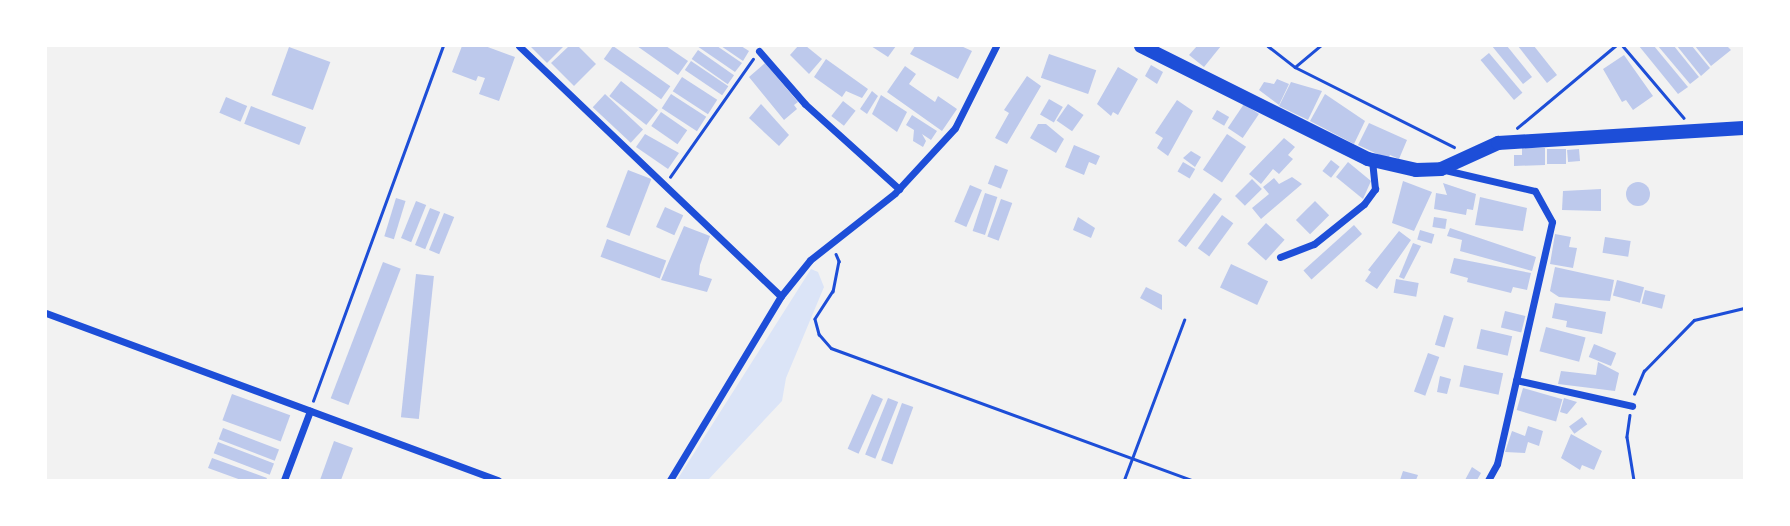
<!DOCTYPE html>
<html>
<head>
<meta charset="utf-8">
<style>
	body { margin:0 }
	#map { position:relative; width:1790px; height:526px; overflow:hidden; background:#f2f2f2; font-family:"Alegreya Sans",sans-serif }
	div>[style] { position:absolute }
	.green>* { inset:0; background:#dbe4f7 }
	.building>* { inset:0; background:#bdc9ec; transform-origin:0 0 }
	.round { border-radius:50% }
	.path>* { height:2.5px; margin:-1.25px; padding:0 1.25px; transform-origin:1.25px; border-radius:1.25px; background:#1d4ed8 }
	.minor>* { height:7px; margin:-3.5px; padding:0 3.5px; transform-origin:3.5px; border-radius:3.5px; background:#1d4ed8 }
	.secondary>* { height:14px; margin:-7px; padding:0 7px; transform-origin:7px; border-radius:7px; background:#1d4ed8 }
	span { translate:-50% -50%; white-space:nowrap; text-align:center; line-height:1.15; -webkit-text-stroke:7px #fff; paint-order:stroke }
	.frame { position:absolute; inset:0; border:47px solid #fff; pointer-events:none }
</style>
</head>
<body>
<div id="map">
	<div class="green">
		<i style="clip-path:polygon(811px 269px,818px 272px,824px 287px,786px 378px,782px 401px,708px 480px,677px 480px)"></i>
	</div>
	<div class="building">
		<i style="clip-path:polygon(462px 46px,485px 46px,515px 57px,499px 101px,479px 94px,485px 78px,478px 76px,476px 81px,452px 72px)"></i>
		<i style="clip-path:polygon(530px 46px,564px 46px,547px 63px)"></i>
		<i style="clip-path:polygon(569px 46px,578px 46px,596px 64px,574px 86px,551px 63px)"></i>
		<i style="left:613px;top:46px;width:70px;height:16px;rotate:35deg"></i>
		<i style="clip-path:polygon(637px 46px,666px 46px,688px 61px,678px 75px)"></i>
		<i style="clip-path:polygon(697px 46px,717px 46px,742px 63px,735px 72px)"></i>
		<i style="clip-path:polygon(721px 46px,741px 46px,749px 51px,743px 61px)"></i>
		<i style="clip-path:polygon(798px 46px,806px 46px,822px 59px,809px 74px,790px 55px)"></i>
		<i style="clip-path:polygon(871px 46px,896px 46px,888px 57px)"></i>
		<i style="clip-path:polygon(915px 46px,961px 46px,972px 51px,958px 79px,910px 54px)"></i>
		<i style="clip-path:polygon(1197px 46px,1221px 46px,1204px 67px,1189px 55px)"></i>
		<i style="clip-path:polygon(1492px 46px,1507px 46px,1532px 77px,1523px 84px)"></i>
		<i style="clip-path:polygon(1518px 46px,1534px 46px,1557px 75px,1547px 83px)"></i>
		<i style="clip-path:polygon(1639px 46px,1654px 46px,1688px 87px,1678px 94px)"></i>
		<i style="clip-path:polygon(1658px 46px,1674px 46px,1699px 77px,1690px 84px)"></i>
		<i style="clip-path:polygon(1677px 46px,1692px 46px,1710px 68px,1701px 76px)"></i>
		<i style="clip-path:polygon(1695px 46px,1727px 46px,1731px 50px,1711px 66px)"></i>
		<i style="left:289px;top:47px;width:44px;height:51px;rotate:20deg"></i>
		<i style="left:698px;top:50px;width:44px;height:11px;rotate:35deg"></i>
		<i style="left:1489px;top:53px;width:52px;height:11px;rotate:50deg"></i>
		<i style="left:1049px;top:54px;width:50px;height:25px;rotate:19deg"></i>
		<i style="clip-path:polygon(1624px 55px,1653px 96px,1633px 110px,1626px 100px,1622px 102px,1603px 69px)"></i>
		<i style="clip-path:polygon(826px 59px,868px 89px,862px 98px,846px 91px,842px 97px,814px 77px)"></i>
		<i style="left:691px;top:61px;width:45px;height:11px;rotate:34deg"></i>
		<i style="clip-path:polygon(765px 63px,798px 102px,794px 105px,797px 109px,784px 120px,749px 77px)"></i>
		<i style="clip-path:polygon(1151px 65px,1163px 72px,1157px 84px,1145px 76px)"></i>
		<i style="clip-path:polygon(905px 66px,916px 74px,909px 84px,935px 102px,938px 96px,957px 109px,942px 131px,887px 92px)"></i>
		<i style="clip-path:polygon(1118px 67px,1138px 79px,1118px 115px,1113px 112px,1111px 116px,1097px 104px)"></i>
		<i style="clip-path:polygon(1027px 76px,1041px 86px,1007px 144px,995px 138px,1009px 113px,1004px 110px)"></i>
		<i style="left:682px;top:77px;width:42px;height:17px;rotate:33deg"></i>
		<i style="clip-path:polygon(1277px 79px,1289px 84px,1279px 105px,1259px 90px,1264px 82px,1274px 84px)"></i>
		<i style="left:621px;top:81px;width:47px;height:19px;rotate:38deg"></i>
		<i style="clip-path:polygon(1291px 82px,1322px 91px,1308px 120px,1279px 106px)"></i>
		<i style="clip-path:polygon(872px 91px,878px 96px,867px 114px,860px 109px)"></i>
		<i style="left:605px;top:94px;width:52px;height:18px;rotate:43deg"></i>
		<i style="left:671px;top:94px;width:42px;height:17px;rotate:33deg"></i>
		<i style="clip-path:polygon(1325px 94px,1365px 121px,1354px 144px,1310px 121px)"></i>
		<i style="clip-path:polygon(881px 95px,907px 112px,897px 132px,872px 114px)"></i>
		<i style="left:226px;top:97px;width:23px;height:17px;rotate:23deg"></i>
		<i style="left:1049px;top:99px;width:16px;height:18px;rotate:30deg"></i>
		<i style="clip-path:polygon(1177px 100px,1193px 111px,1168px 156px,1157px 148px,1163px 138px,1155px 133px)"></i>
		<i style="left:843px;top:101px;width:16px;height:19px;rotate:38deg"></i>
		<i style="clip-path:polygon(761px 104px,789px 135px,779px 146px,749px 118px)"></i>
		<i style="left:1068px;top:104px;width:19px;height:20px;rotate:35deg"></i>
		<i style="left:1244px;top:104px;width:18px;height:29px;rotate:34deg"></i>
		<i style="left:251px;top:106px;width:59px;height:19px;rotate:21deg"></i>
		<i style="left:1217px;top:110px;width:14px;height:10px;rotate:30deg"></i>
		<i style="left:661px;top:112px;width:32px;height:17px;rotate:35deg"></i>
		<i style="clip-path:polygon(912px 115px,937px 131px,931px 140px,922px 134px,926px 141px,923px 147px,913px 141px,914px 130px,906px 125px)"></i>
		<i style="clip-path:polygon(1369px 123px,1407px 140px,1399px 159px,1390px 155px,1388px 159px,1358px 145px)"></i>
		<i style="clip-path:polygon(1038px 124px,1046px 124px,1064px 139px,1056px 153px,1030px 138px)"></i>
		<i style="clip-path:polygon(645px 134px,679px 153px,668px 169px,636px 147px)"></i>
		<i style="left:1227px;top:134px;width:23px;height:43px;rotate:34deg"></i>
		<i style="clip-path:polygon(1284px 138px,1295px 147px,1288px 155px,1293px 159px,1279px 174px,1273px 169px,1261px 184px,1249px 174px)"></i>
		<i style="clip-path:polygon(1074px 145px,1100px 156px,1096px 165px,1089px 162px,1084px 175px,1065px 167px)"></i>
		<i style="clip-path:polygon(1522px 148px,1545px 148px,1545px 165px,1514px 166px,1514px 155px,1522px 155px)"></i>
		<i style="left:1566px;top:149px;width:15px;height:19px;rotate:90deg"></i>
		<i style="left:1579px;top:149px;width:12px;height:12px;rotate:85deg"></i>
		<i style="clip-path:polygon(1191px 151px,1201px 157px,1195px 167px,1183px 158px)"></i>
		<i style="left:1331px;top:160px;width:11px;height:14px;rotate:38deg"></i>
		<i style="left:1183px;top:162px;width:14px;height:11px;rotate:30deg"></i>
		<i style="clip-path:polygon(1348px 162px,1371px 181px,1363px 199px,1336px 177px)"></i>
		<i style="left:995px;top:165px;width:14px;height:20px;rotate:21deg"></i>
		<i style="left:628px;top:170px;width:25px;height:61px;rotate:21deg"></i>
		<i style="clip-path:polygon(1292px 177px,1302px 184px,1261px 219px,1252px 208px,1269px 194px,1263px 187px,1274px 178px,1279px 184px)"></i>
		<i style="left:1252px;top:179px;width:14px;height:24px;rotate:45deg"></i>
		<i style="clip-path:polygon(1403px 181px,1432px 192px,1414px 231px,1392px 223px)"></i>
		<i class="round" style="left:1626px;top:182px;width:24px;height:24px"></i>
		<i style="clip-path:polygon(1443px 183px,1476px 194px,1473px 210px,1467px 209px,1466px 215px,1434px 209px,1436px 193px,1447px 195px)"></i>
		<i style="left:970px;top:185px;width:13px;height:40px;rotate:23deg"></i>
		<i style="clip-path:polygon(1601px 189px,1601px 211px,1562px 210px,1563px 191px)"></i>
		<i style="left:985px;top:193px;width:13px;height:40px;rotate:18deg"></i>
		<i style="left:1214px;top:193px;width:10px;height:60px;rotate:37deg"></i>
		<i style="clip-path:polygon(1480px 197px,1527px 208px,1523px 231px,1475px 225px)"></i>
		<i style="left:396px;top:198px;width:10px;height:40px;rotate:17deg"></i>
		<i style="left:1001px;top:199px;width:12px;height:40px;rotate:20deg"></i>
		<i style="left:416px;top:201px;width:11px;height:40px;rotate:22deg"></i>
		<i style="left:1315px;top:201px;width:20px;height:27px;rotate:45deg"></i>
		<i style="left:665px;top:207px;width:20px;height:22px;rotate:24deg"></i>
		<i style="left:430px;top:208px;width:11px;height:40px;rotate:22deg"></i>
		<i style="left:444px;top:213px;width:11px;height:40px;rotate:22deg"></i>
		<i style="left:1222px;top:215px;width:14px;height:41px;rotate:36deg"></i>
		<i style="clip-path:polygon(1078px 217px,1095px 228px,1091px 238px,1073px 230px)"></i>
		<i style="left:1434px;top:217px;width:13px;height:10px;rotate:9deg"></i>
		<i style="left:1266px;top:223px;width:25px;height:28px;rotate:42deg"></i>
		<i style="left:1354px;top:225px;width:12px;height:68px;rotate:48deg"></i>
		<i style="clip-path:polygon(684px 226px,710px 236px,700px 265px,699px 275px,712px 279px,707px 292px,661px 280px)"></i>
		<i style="clip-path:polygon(1450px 228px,1536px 257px,1532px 271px,1460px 251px,1462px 240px,1447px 236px)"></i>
		<i style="left:1420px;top:230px;width:15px;height:10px;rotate:16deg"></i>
		<i style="clip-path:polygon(1399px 231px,1411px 240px,1377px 289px,1365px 281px,1371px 272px,1368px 270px)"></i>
		<i style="clip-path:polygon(1555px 234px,1571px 237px,1569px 247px,1577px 248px,1573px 268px,1550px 264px)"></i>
		<i style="left:1605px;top:237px;width:26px;height:16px;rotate:9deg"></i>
		<i style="left:607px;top:239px;width:63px;height:19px;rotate:20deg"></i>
		<i style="clip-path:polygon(1413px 243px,1421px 246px,1404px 279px,1399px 277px)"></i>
		<i style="clip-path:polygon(1454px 258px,1531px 273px,1527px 290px,1513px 287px,1511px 293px,1467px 282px,1468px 278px,1450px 273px)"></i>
		<i style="left:383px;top:262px;width:19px;height:146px;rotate:21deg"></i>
		<i style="left:1231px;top:264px;width:41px;height:26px;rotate:25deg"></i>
		<i style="clip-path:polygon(1555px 267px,1614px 280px,1610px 301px,1559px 297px,1550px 291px)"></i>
		<i style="left:416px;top:274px;width:18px;height:144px;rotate:6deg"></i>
		<i style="left:1396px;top:279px;width:23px;height:14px;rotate:10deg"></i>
		<i style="left:1617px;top:280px;width:28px;height:16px;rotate:15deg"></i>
		<i style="clip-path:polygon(1146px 287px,1162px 295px,1162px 310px,1140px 298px)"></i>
		<i style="left:1645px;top:290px;width:21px;height:14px;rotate:14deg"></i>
		<i style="clip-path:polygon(1555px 303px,1606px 312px,1602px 334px,1566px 327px,1567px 321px,1552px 318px)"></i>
		<i style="left:1505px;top:311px;width:21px;height:17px;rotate:14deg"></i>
		<i style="left:1444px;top:315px;width:10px;height:31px;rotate:17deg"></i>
		<i style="left:1546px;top:327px;width:41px;height:25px;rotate:15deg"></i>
		<i style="left:1481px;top:329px;width:32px;height:20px;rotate:13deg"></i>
		<i style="left:1594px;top:344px;width:24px;height:14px;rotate:22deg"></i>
		<i style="left:1428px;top:353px;width:12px;height:41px;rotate:20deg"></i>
		<i style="clip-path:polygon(1598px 362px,1619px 373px,1615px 391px,1558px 384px,1561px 371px,1596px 375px)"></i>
		<i style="left:1464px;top:365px;width:40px;height:22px;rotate:12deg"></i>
		<i style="clip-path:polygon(1440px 376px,1451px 379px,1447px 394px,1437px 392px)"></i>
		<i style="left:1523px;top:388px;width:41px;height:23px;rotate:16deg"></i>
		<i style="left:232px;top:394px;width:62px;height:28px;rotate:20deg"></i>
		<i style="left:872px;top:394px;width:12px;height:60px;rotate:24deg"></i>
		<i style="left:888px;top:398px;width:11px;height:61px;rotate:22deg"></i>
		<i style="clip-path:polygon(1564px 398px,1577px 402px,1567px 414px,1560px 412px)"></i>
		<i style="left:902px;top:403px;width:12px;height:61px;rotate:20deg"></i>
		<i style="left:1582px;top:417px;width:9px;height:16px;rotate:54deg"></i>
		<i style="clip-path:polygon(1528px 426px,1543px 431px,1539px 446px,1528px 442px,1525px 453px,1505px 452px,1512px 431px,1525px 436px)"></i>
		<i style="left:223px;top:428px;width:60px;height:12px;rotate:21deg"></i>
		<i style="clip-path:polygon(1571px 434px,1602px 451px,1594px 470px,1582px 465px,1580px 470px,1561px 458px)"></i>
		<i style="clip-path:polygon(334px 441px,353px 448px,341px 480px,320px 480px)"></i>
		<i style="left:218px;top:442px;width:60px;height:12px;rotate:21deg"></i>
		<i style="clip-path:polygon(212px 458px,267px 478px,266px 480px,241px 480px,208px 468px)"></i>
		<i style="clip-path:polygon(1472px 467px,1481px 473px,1477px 480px,1465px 480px)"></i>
		<i style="clip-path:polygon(1403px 471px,1418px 475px,1416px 480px,1400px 480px)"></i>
	</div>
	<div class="path">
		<i style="left:1268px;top:46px;width:34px;rotate:38deg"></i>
		<i style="left:1295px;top:67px;width:178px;rotate:26.7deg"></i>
		<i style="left:1623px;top:46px;width:94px;rotate:49.7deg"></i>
		<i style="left:1295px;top:67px;width:33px;rotate:-40deg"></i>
		<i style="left:1517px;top:128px;width:128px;rotate:-39.9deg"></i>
		<i style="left:670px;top:177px;width:144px;rotate:-54.9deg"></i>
		<i style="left:836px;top:254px;width:8px;rotate:67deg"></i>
		<i style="left:839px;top:261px;width:31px;rotate:101deg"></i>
		<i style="left:833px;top:291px;width:33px;rotate:123deg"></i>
		<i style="left:815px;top:319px;width:16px;rotate:75deg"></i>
		<i style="left:819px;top:334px;width:18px;rotate:49deg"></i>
		<i style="left:831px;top:348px;width:384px;rotate:20.1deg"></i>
		<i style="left:1634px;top:394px;width:25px;rotate:-67deg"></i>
		<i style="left:1644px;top:371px;width:71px;rotate:-45.6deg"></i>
		<i style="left:1694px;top:320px;width:51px;rotate:-13.5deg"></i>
		<i style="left:313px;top:401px;width:378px;rotate:-69.9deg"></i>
		<i style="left:1630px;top:415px;width:22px;rotate:98deg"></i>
		<i style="left:1627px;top:437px;width:44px;rotate:80.8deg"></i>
		<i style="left:1124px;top:480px;width:171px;rotate:-69.4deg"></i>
	</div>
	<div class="minor">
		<i style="left:519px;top:46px;width:362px;rotate:43.7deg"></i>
		<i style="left:759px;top:51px;width:70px;rotate:49deg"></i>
		<i style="left:805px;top:104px;width:127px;rotate:42.1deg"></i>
		<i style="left:1445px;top:170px;width:92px;rotate:13.1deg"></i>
		<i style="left:1535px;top:191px;width:35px;rotate:61deg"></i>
		<i style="left:1552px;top:222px;width:248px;rotate:102.8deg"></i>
		<i style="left:1497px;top:464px;width:18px;rotate:119deg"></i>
		<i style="left:1280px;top:257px;width:36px;rotate:-21deg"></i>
		<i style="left:1314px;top:244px;width:64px;rotate:-38.7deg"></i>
		<i style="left:1364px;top:204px;width:19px;rotate:-54deg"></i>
		<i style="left:1375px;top:189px;width:29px;rotate:-96deg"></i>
		<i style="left:46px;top:313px;width:482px;rotate:20.3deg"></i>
		<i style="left:1516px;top:380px;width:119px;rotate:12.6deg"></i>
		<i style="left:284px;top:480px;width:74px;rotate:-69.4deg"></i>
		<i style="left:670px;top:480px;width:215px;rotate:-58.9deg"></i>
		<i style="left:781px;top:296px;width:46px;rotate:-51.1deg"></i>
		<i style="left:810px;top:260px;width:108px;rotate:-38.2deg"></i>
		<i style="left:895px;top:193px;width:88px;rotate:-47.3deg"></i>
		<i style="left:955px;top:128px;width:92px;rotate:-63.4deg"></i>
	</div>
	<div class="secondary">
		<i style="left:1141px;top:46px;width:254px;rotate:26.5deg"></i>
		<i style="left:1368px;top:159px;width:49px;rotate:12.9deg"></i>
		<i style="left:1416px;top:170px;width:25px;rotate:-2deg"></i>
		<i style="left:1441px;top:169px;width:63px;rotate:-24.5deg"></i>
		<i style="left:1498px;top:143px;width:246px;rotate:-3.5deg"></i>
	</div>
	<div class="frame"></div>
</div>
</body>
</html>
